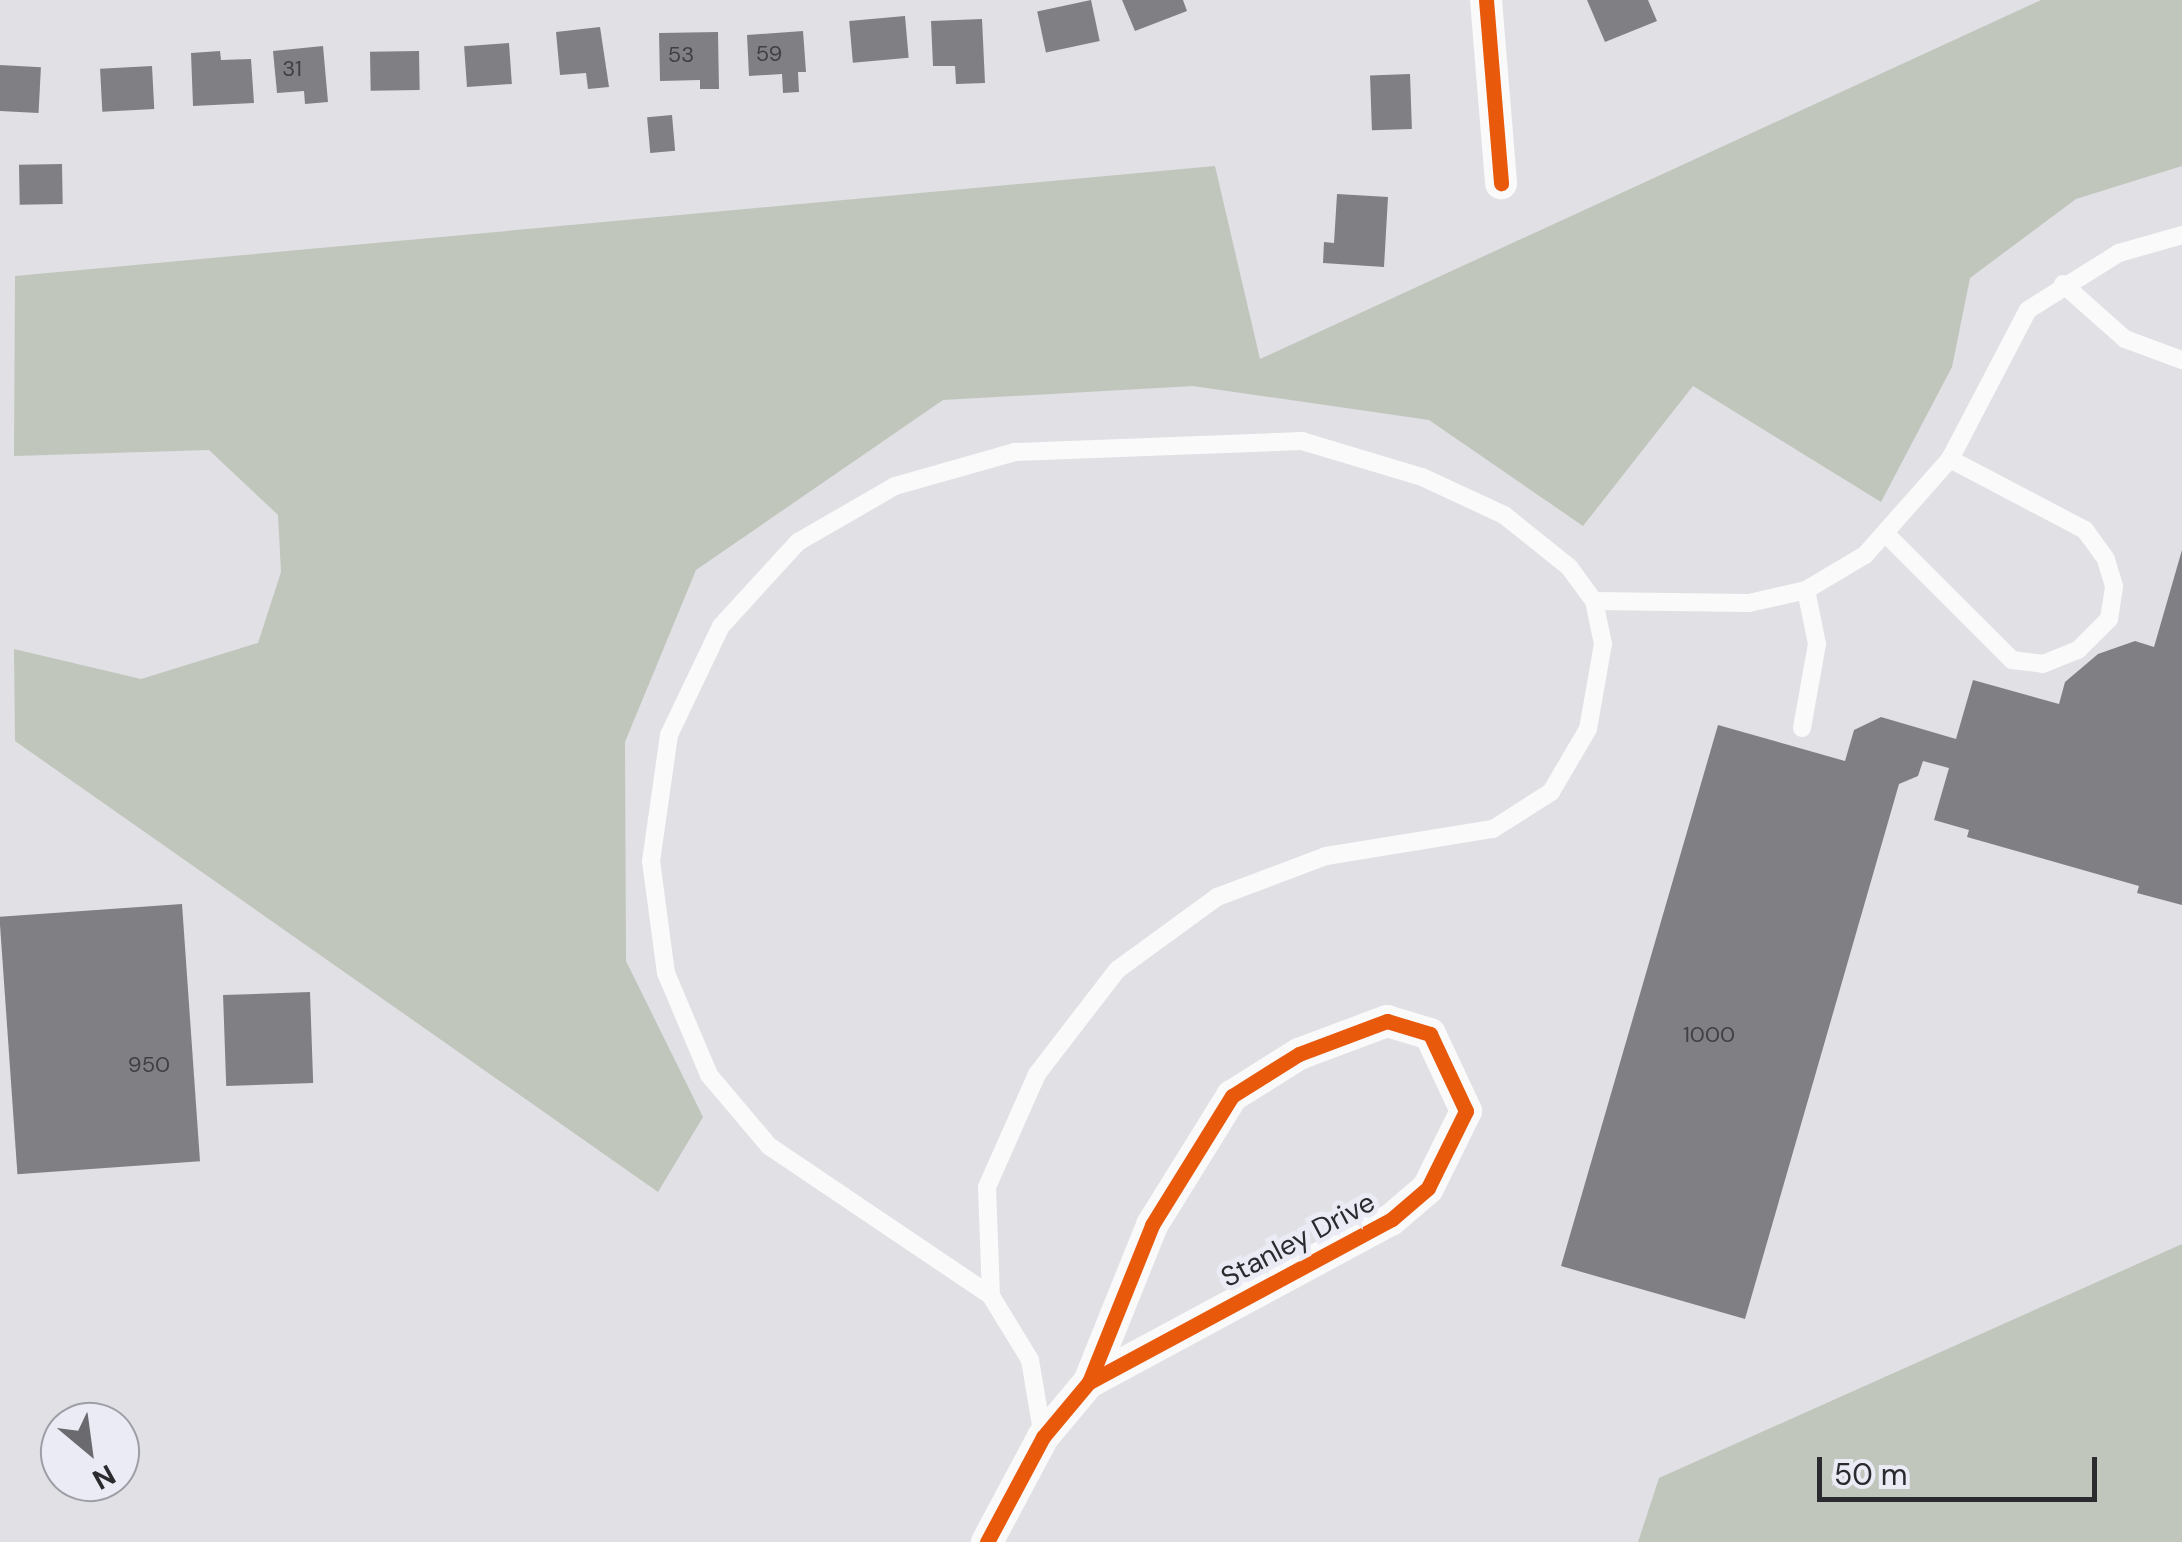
<!DOCTYPE html>
<html>
<head>
<meta charset="utf-8">
<style>
	body { margin:0 }
	#map { position:relative; width:2182px; height:1542px; overflow:hidden; background:#e0e0e5; font-family:"DM Sans",sans-serif }
	div>[style] { position:absolute }
	.green>* { inset:0; background:#c0c6bc }
	.building>* { inset:0; background:#808084; transform-origin:0 0 }
	.lane>* { height:18px; margin:-9px; padding:0 9px; transform-origin:9px; border-radius:9px; background:#fafafb }
	.street>* { height:32px; margin:-16px; padding:0 16px; transform-origin:16px; border-radius:16px; background:#fafafb }
	.cycleway>* { height:15px; margin:-7.5px; padding:0 7.5px; transform-origin:7.5px; border-radius:7.5px; background:#e8590c }
	span { translate:-50% -50%; white-space:nowrap; text-align:center; line-height:1.15; -webkit-text-stroke:10px #ebebf6; paint-order:stroke }
	.number-label { font-size:22px; color:#404044 }
	.number-label span { -webkit-text-stroke-width:0 }
	.street-label { font-size:28px; color:#2b2b2f }
	.north { position:absolute; left:40px; top:1402px; width:100px; height:100px; box-sizing:border-box; background:#ebebf6; border:2px solid #9e9ea6; border-radius:50%; rotate:151deg; font-size:28px; font-weight:700; line-height:40px; text-align:center; color:#2b2b2f }
	.north::after { content:''; display:block; margin:auto; width:35px; height:45px; background:#6a6a6f; clip-path:polygon(50% 0,100% 100%,50% 72%,0 100%) }
	.scale { position:absolute; left:1817px; top:1457px; width:280px; height:45px; box-sizing:border-box; border:5px solid #2b2b2f; border-top:0; padding-left:12px; font-size:30px; line-height:35px; white-space:nowrap; color:#2b2b2f; -webkit-text-stroke:8px #ebebf6; paint-order:stroke }
</style>
</head>
<body>
<div id="map">
	<div class="green">
		<i style="clip-path:polygon(2041px 0,2182px 0,2182px 166px,2076px 199px,1970px 278px,1952px 367px,1881px 502px,1693px 386px,1583px 526px,1429px 420px,1193px 386px,943px 400px,696px 570px,625px 742px,626px 961px,703px 1117px,658px 1192px,15px 741px,14px 649px,141px 679px,258px 643px,281px 572px,278px 515px,209px 450px,14px 456px,15px 276px,1215px 166px,1260px 359px)"></i>
		<i style="clip-path:polygon(2182px 1244px,2182px 1542px,1638px 1542px,1659px 1478px)"></i>
	</div>
	<div class="building">
		<i style="left:1091px;top:0;width:42px;height:55px;rotate:78deg"></i>
		<i style="clip-path:polygon(1122px 0,1183px 0,1187px 11px,1135px 31px)"></i>
		<i style="clip-path:polygon(1587px 0,1648px 0,1657px 21px,1605px 42px)"></i>
		<i style="left:905px;top:16px;width:42px;height:56px;rotate:85deg"></i>
		<i style="clip-path:polygon(982px 19px,985px 83px,956px 84px,955px 66px,933px 66px,931px 21px)"></i>
		<i style="clip-path:polygon(600px 27px,609px 87px,588px 89px,586px 73px,560px 75px,556px 32px)"></i>
		<i style="clip-path:polygon(803px 31px,806px 72px,798px 72px,799px 92px,783px 93px,782px 74px,749px 76px,747px 35px)"></i>
		<i style="clip-path:polygon(718px 32px,719px 89px,700px 89px,700px 80px,660px 81px,659px 33px)"></i>
		<i style="left:509px;top:43px;width:41px;height:45px;rotate:86deg"></i>
		<i style="clip-path:polygon(323px 46px,328px 102px,305px 104px,304px 91px,277px 93px,273px 51px)"></i>
		<i style="clip-path:polygon(220px 51px,221px 60px,251px 59px,254px 103px,193px 106px,191px 53px)"></i>
		<i style="left:419px;top:51px;width:39px;height:49px;rotate:89deg"></i>
		<i style="left:0;top:65px;width:41px;height:46px;rotate:3deg"></i>
		<i style="left:152px;top:66px;width:43px;height:52px;rotate:87deg"></i>
		<i style="left:1410px;top:74px;width:55px;height:40px;rotate:88deg"></i>
		<i style="left:672px;top:115px;width:36px;height:25px;rotate:85deg"></i>
		<i style="left:62px;top:164px;width:40px;height:43px;rotate:89deg"></i>
		<i style="clip-path:polygon(1337px 194px,1388px 197px,1384px 267px,1323px 263px,1324px 242px,1334px 243px)"></i>
		<i style="clip-path:polygon(2182px 550px,2182px 905px,2137px 893px,2139px 886px,1967px 837px,1969px 830px,1934px 820px,1949px 768px,1923px 761px,1918px 776px,1899px 784px,1745px 1319px,1561px 1266px,1718px 725px,1845px 761px,1854px 730px,1881px 717px,1956px 739px,1973px 680px,2059px 704px,2065px 682px,2098px 654px,2135px 641px,2154px 647px)"></i>
		<i style="left:182px;top:904px;width:258px;height:183px;rotate:86deg"></i>
		<i style="left:310px;top:992px;width:91px;height:87px;rotate:88deg"></i>
	</div>
	<div class="lane">
		<i style="left:2063px;top:284px;width:83px;rotate:41.6deg"></i>
		<i style="left:2125px;top:339px;width:61px;rotate:20.2deg"></i>
		<i style="left:1887px;top:535px;width:177px;rotate:45deg"></i>
		<i style="left:2012px;top:660px;width:31px;rotate:7deg"></i>
		<i style="left:2043px;top:664px;width:38px;rotate:-22deg"></i>
		<i style="left:2078px;top:650px;width:44px;rotate:-45deg"></i>
		<i style="left:2109px;top:619px;width:33px;rotate:-81deg"></i>
		<i style="left:2114px;top:586px;width:28px;rotate:-107deg"></i>
		<i style="left:2106px;top:559px;width:36px;rotate:-126deg"></i>
		<i style="left:2085px;top:530px;width:153px;rotate:-152.3deg"></i>
		<i style="left:1594px;top:601px;width:155px;rotate:0.7deg"></i>
		<i style="left:1749px;top:603px;width:58px;rotate:-12.8deg"></i>
		<i style="left:1806px;top:590px;width:69px;rotate:-30.7deg"></i>
		<i style="left:1865px;top:555px;width:128px;rotate:-48.5deg"></i>
		<i style="left:1950px;top:459px;width:168px;rotate:-62.4deg"></i>
		<i style="left:2028px;top:310px;width:107px;rotate:-32.1deg"></i>
		<i style="left:2119px;top:253px;width:66px;rotate:-15.9deg"></i>
		<i style="left:1802px;top:728px;width:85px;rotate:-79.9deg"></i>
		<i style="left:1817px;top:644px;width:55px;rotate:-101.5deg"></i>
		<i style="left:991px;top:1296px;width:109px;rotate:-92.1deg"></i>
		<i style="left:987px;top:1187px;width:124px;rotate:-66.1deg"></i>
		<i style="left:1037px;top:1074px;width:131px;rotate:-52.4deg"></i>
		<i style="left:1117px;top:970px;width:124px;rotate:-36.1deg"></i>
		<i style="left:1217px;top:897px;width:116px;rotate:-20.6deg"></i>
		<i style="left:1326px;top:856px;width:169px;rotate:-9.2deg"></i>
		<i style="left:1493px;top:829px;width:69px;rotate:-32.5deg"></i>
		<i style="left:1551px;top:792px;width:73px;rotate:-59.6deg"></i>
		<i style="left:1588px;top:729px;width:86px;rotate:-80deg"></i>
		<i style="left:1603px;top:644px;width:44px;rotate:-101.8deg"></i>
		<i style="left:1594px;top:601px;width:42px;rotate:-126.3deg"></i>
		<i style="left:1569px;top:567px;width:83px;rotate:-141.3deg"></i>
		<i style="left:1504px;top:515px;width:90px;rotate:-155.1deg"></i>
		<i style="left:1422px;top:477px;width:125px;rotate:-163.3deg"></i>
		<i style="left:1302px;top:441px;width:287px;rotate:177.8deg"></i>
		<i style="left:1015px;top:452px;width:125px;rotate:164.2deg"></i>
		<i style="left:895px;top:486px;width:112px;rotate:150deg"></i>
		<i style="left:798px;top:542px;width:114px;rotate:132.5deg"></i>
		<i style="left:721px;top:626px;width:121px;rotate:115.5deg"></i>
		<i style="left:669px;top:735px;width:127px;rotate:98.1deg"></i>
		<i style="left:651px;top:861px;width:113px;rotate:82.4deg"></i>
		<i style="left:666px;top:973px;width:111px;rotate:67.1deg"></i>
		<i style="left:709px;top:1075px;width:93px;rotate:49.8deg"></i>
		<i style="left:769px;top:1146px;width:268px;rotate:34deg"></i>
		<i style="left:991px;top:1296px;width:75px;rotate:58.6deg"></i>
		<i style="left:1030px;top:1360px;width:78px;rotate:80.4deg"></i>
	</div>
	<div class="street">
		<i style="left:1486px;top:0;width:184px;rotate:85.3deg"></i>
		<i style="left:987px;top:1542px;width:119px;rotate:-61.9deg"></i>
		<i style="left:1043px;top:1437px;width:72px;rotate:-50.1deg"></i>
		<i style="left:1089px;top:1382px;width:169px;rotate:-68.1deg"></i>
		<i style="left:1152px;top:1225px;width:152px;rotate:-58.2deg"></i>
		<i style="left:1232px;top:1096px;width:79px;rotate:-32.1deg"></i>
		<i style="left:1299px;top:1054px;width:94px;rotate:-20.6deg"></i>
		<i style="left:1387px;top:1021px;width:45px;rotate:16.8deg"></i>
		<i style="left:1430px;top:1034px;width:85px;rotate:64.9deg"></i>
		<i style="left:1466px;top:1111px;width:86px;rotate:116.3deg"></i>
		<i style="left:1428px;top:1188px;width:48px;rotate:139.3deg"></i>
		<i style="left:1392px;top:1219px;width:344px;rotate:151.7deg"></i>
	</div>
	<div class="cycleway">
		<i style="left:1486px;top:0;width:184px;rotate:85.3deg"></i>
		<i style="left:987px;top:1542px;width:119px;rotate:-61.9deg"></i>
		<i style="left:1043px;top:1437px;width:72px;rotate:-50.1deg"></i>
		<i style="left:1089px;top:1382px;width:169px;rotate:-68.1deg"></i>
		<i style="left:1152px;top:1225px;width:152px;rotate:-58.2deg"></i>
		<i style="left:1232px;top:1096px;width:79px;rotate:-32.1deg"></i>
		<i style="left:1299px;top:1054px;width:94px;rotate:-20.6deg"></i>
		<i style="left:1387px;top:1021px;width:45px;rotate:16.8deg"></i>
		<i style="left:1430px;top:1034px;width:85px;rotate:64.9deg"></i>
		<i style="left:1466px;top:1111px;width:86px;rotate:116.3deg"></i>
		<i style="left:1428px;top:1188px;width:48px;rotate:139.3deg"></i>
		<i style="left:1392px;top:1219px;width:344px;rotate:151.7deg"></i>
	</div>
	<div class="number-label">
		<span style="left:769px;top:54px">59</span>
		<span style="left:681px;top:55px">53</span>
		<span style="left:292px;top:69px">31</span>
		<span style="left:1709px;top:1035px">1000</span>
		<span style="left:149px;top:1065px">950</span>
	</div>
	<div class="street-label">
		<span style="left:1298px;top:1240px;rotate:-28deg">Stanley Drive</span>
	</div>
	<div class="north">N</div>
	<div class="scale">50 m</div>
</div>
</body>
</html>
